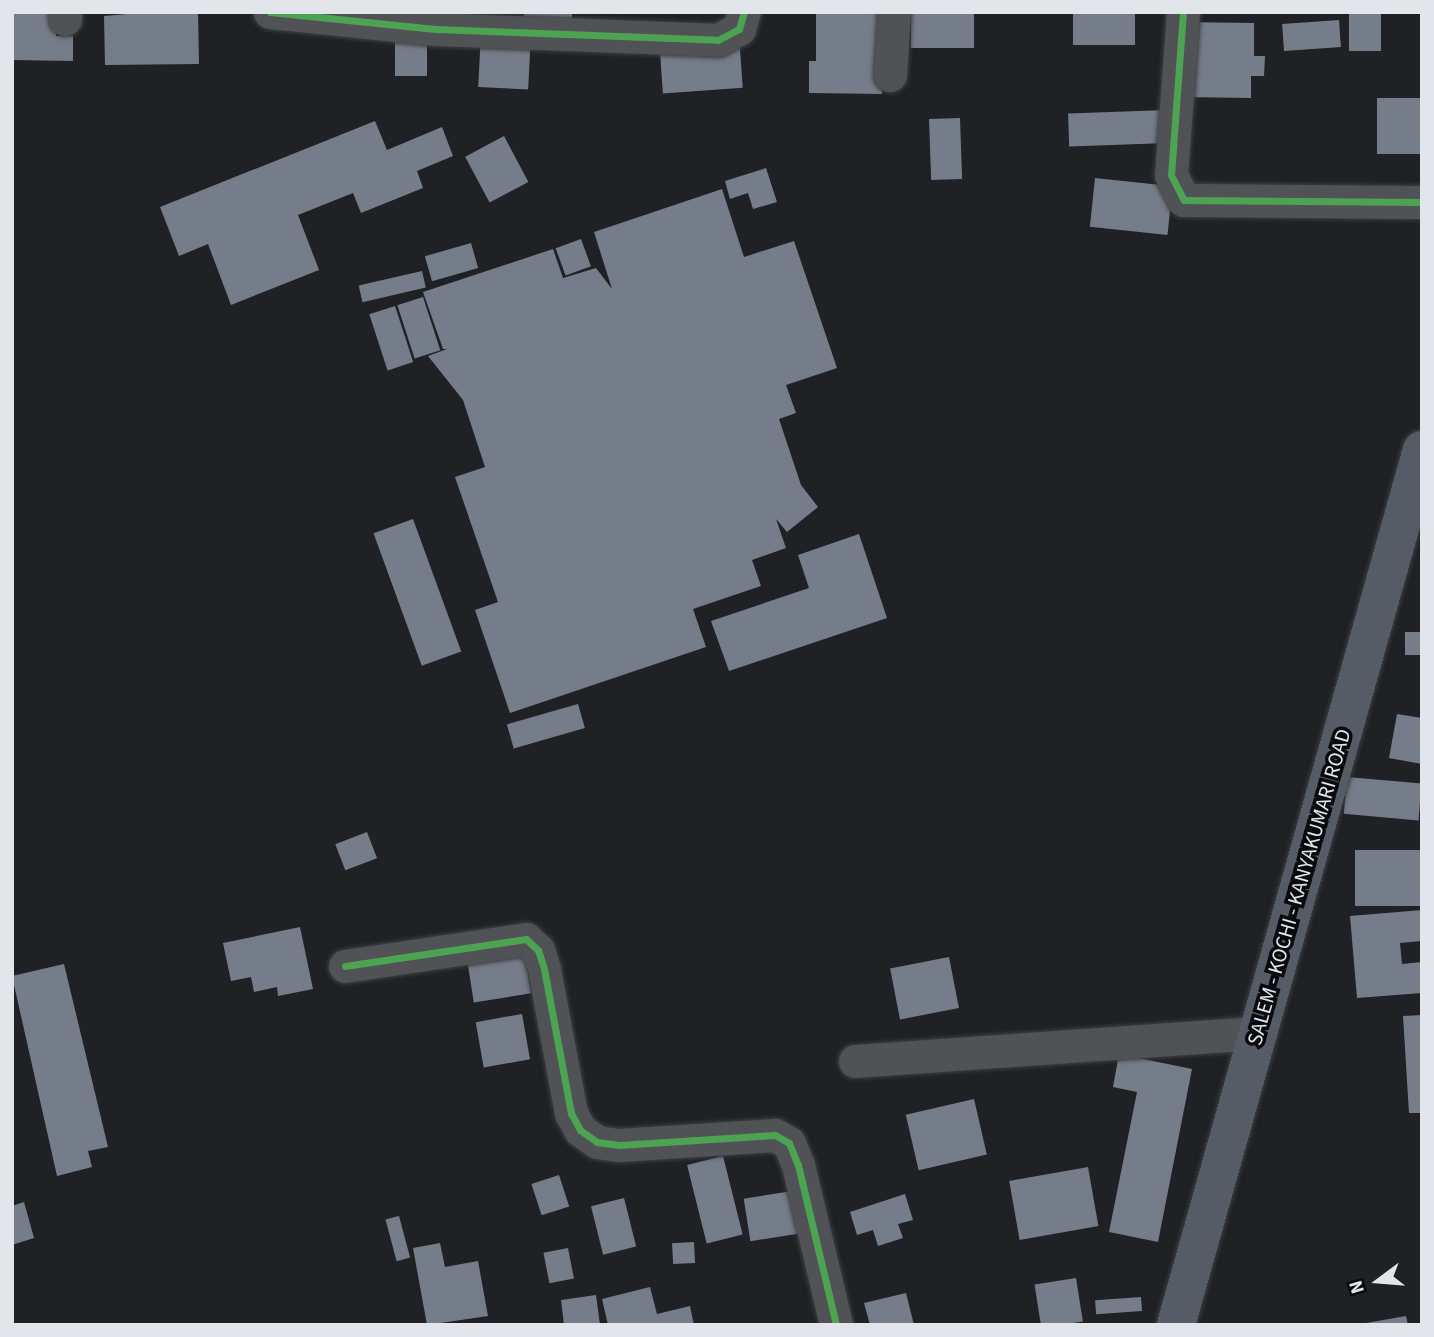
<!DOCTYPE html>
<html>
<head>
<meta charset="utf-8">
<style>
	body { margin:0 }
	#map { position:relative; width:1434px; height:1337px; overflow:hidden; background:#1f2124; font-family:"Source Sans 3",sans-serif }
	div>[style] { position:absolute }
	.building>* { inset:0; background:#767d8a; transform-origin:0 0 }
	.roads { filter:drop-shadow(0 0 2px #3c3f41) drop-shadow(0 0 2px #3c3f41) }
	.minor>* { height:33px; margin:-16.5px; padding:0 16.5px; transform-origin:16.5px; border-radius:16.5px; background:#515255 }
	.highway>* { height:38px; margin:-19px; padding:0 19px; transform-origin:19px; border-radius:19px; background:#565c65 }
	.cycleway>* { height:7px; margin:-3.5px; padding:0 3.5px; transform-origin:3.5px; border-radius:3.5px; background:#4ca352 }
	span { translate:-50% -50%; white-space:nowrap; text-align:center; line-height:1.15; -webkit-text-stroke:7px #080a0d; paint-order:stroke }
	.street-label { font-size:21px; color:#e2e5ea }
	.frame { position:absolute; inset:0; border:14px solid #e2e5ea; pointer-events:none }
	.north { position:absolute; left:1343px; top:1246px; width:70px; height:70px; -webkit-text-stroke:5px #080a0d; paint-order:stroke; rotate:254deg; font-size:19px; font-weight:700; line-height:28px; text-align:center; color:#e2e5ea }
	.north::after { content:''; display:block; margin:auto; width:24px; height:32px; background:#e2e5ea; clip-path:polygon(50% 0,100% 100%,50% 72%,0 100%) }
</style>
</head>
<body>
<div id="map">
	<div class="building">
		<i style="clip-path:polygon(12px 12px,57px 12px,56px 36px,73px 36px,73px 61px,12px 60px)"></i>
		<i style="clip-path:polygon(150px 12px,198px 12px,199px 64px,105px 65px,104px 16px)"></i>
		<i style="left:524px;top:12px;width:48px;height:8px"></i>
		<i style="clip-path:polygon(816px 12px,881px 12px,882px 94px,809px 93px,809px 61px,816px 61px)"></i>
		<i style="left:911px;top:12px;width:63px;height:36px"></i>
		<i style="left:1073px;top:12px;width:62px;height:33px"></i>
		<i style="left:1349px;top:12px;width:32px;height:39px"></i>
		<i style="left:1339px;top:20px;width:27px;height:57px;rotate:86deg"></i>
		<i style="clip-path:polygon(1181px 22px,1254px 23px,1254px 56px,1265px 56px,1264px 76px,1251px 76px,1251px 98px,1180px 97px)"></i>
		<i style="left:395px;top:24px;width:32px;height:52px"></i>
		<i style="left:481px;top:33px;width:50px;height:54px;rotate:3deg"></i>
		<i style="left:739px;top:35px;width:53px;height:80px;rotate:86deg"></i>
		<i style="left:1422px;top:98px;width:56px;height:45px;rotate:90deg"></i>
		<i style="left:1167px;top:110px;width:33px;height:99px;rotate:88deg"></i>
		<i style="left:960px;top:118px;width:61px;height:31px;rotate:88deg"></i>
		<i style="clip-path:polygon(375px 121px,387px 150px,442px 127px,453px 156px,417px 171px,423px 188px,361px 213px,353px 193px,298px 215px,319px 270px,231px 305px,208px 244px,179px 256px,160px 207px)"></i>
		<i style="left:504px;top:136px;width:52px;height:44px;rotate:62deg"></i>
		<i style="clip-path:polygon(766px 168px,777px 202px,753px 209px,748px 193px,730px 199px,725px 181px)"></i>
		<i style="left:1095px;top:178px;width:78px;height:49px;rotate:6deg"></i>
		<i style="clip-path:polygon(722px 189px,744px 257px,794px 241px,837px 368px,786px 385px,796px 413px,779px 419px,801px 485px,818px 507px,787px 532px,776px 519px,786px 548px,752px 560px,761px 586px,693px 609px,706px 647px,510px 713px,475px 610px,498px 602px,455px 477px,485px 467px,463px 400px,428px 356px,447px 349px,443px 349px,423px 292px,553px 249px,563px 278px,596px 268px,612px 289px,594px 232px)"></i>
		<i style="left:581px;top:239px;width:29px;height:27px;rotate:70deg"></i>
		<i style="left:471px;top:243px;width:26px;height:48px;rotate:74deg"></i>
		<i style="left:422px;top:271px;width:17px;height:65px;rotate:77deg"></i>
		<i style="left:423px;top:297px;width:56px;height:27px;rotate:72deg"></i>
		<i style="left:395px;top:306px;width:59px;height:27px;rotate:72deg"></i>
		<i style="left:413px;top:519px;width:141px;height:42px;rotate:70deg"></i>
		<i style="clip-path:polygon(859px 534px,887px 618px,729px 671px,711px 621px,809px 588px,798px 555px)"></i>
		<i style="left:1405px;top:632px;width:17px;height:23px"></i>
		<i style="left:578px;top:704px;width:25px;height:74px;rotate:74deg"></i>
		<i style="clip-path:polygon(1397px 714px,1422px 718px,1422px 764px,1389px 758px)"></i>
		<i style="left:1347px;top:777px;width:75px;height:37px;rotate:5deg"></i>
		<i style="left:367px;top:832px;width:28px;height:34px;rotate:69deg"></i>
		<i style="left:1422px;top:850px;width:56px;height:67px;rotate:90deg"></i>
		<i style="clip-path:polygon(1422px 910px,1422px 941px,1400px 943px,1402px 964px,1422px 962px,1422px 993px,1357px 998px,1350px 916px)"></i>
		<i style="clip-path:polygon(300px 927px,313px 989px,278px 996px,277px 987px,254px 992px,251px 977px,231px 981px,223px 943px)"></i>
		<i style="left:523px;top:942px;width:52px;height:58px;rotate:81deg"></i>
		<i style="left:949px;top:957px;width:52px;height:60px;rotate:79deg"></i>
		<i style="clip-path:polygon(64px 964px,108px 1147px,88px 1151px,92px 1167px,57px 1176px,12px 976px)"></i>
		<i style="left:522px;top:1014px;width:46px;height:47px;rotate:80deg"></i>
		<i style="clip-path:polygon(1422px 1015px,1422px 1113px,1409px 1113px,1403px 1016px)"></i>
		<i style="clip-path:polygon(1119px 1054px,1192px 1069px,1158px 1242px,1109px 1232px,1137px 1092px,1113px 1087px)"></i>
		<i style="left:974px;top:1099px;width:57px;height:70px;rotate:77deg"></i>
		<i style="left:723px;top:1156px;width:81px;height:37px;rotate:76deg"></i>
		<i style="left:1088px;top:1167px;width:60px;height:80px;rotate:80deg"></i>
		<i style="left:559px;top:1175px;width:33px;height:29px;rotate:72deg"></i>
		<i style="left:799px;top:1190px;width:43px;height:56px;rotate:81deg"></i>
		<i style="clip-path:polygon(905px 1194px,913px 1220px,898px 1224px,903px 1238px,878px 1246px,873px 1230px,857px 1235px,850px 1212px)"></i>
		<i style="left:624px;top:1198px;width:50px;height:34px;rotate:76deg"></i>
		<i style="clip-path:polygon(24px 1202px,34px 1238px,12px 1245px,12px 1206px)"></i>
		<i style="left:399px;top:1216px;width:43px;height:14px;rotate:75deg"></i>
		<i style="left:694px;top:1242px;width:21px;height:22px;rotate:87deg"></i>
		<i style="clip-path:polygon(440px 1243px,445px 1267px,478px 1261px,488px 1316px,427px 1325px,413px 1248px)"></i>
		<i style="left:568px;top:1248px;width:31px;height:25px;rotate:79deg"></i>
		<i style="left:1076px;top:1278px;width:44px;height:42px;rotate:81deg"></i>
		<i style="clip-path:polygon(650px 1287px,657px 1314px,690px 1306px,694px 1325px,608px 1325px,602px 1299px)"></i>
		<i style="clip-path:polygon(906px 1293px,914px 1325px,870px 1325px,864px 1303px)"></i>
		<i style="clip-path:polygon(596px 1295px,600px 1325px,564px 1325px,561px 1300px)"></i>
		<i style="left:1141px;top:1297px;width:14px;height:46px;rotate:86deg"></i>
		<i style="clip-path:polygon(1406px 1316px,1408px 1325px,1366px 1325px,1366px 1323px)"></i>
	</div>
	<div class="roads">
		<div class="minor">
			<i style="left:270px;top:12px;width:166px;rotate:5.9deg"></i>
			<i style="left:435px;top:29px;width:283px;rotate:2.2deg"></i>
			<i style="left:718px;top:40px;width:24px;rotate:-28deg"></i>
			<i style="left:739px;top:29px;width:18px;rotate:-74deg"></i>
			<i style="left:1183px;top:12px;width:163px;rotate:94.2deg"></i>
			<i style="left:1171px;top:175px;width:28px;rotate:63deg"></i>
			<i style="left:1184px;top:200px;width:238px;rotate:0.5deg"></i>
			<i style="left:65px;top:19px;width:7px;rotate:-90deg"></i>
			<i style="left:890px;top:75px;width:63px;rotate:-86.4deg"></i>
			<i style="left:345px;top:966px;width:183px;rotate:-8.5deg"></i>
			<i style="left:526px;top:939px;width:16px;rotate:43deg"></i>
			<i style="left:538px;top:950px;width:20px;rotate:72deg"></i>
			<i style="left:544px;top:969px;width:147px;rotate:79.4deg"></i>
			<i style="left:571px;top:1113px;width:19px;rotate:62deg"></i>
			<i style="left:580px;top:1130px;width:21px;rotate:35deg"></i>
			<i style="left:597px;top:1142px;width:22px;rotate:8deg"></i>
			<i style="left:619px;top:1145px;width:156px;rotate:-3.7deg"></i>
			<i style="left:775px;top:1135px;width:16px;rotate:30deg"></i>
			<i style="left:789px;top:1143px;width:24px;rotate:68deg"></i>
			<i style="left:798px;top:1165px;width:164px;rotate:76.6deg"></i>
			<i style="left:855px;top:1061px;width:404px;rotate:-4deg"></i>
		</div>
		<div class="highway">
			<i style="left:1176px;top:1325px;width:909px;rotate:-74.3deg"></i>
		</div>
	</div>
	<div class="cycleway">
		<i style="left:270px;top:12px;width:166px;rotate:5.9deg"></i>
		<i style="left:435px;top:29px;width:283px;rotate:2.2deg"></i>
		<i style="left:718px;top:40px;width:24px;rotate:-28deg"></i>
		<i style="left:739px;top:29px;width:18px;rotate:-74deg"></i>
		<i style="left:1183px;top:12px;width:163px;rotate:94.2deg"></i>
		<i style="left:1171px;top:175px;width:28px;rotate:63deg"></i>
		<i style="left:1184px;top:200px;width:238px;rotate:0.5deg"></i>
		<i style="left:345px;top:966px;width:183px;rotate:-8.5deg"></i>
		<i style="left:526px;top:939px;width:16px;rotate:43deg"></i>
		<i style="left:538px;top:950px;width:20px;rotate:72deg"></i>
		<i style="left:544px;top:969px;width:147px;rotate:79.4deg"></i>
		<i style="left:571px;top:1113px;width:19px;rotate:62deg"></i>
		<i style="left:580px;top:1130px;width:21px;rotate:35deg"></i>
		<i style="left:597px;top:1142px;width:22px;rotate:8deg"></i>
		<i style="left:619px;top:1145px;width:156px;rotate:-3.7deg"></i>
		<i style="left:775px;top:1135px;width:16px;rotate:30deg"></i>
		<i style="left:789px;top:1143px;width:24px;rotate:68deg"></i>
		<i style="left:798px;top:1165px;width:164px;rotate:76.6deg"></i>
	</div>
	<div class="street-label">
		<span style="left:1299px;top:887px;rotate:-74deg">SALEM - KOCHI - KANYAKUMARI ROAD</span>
	</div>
	<div class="frame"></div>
	<div class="north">N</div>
</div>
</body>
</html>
